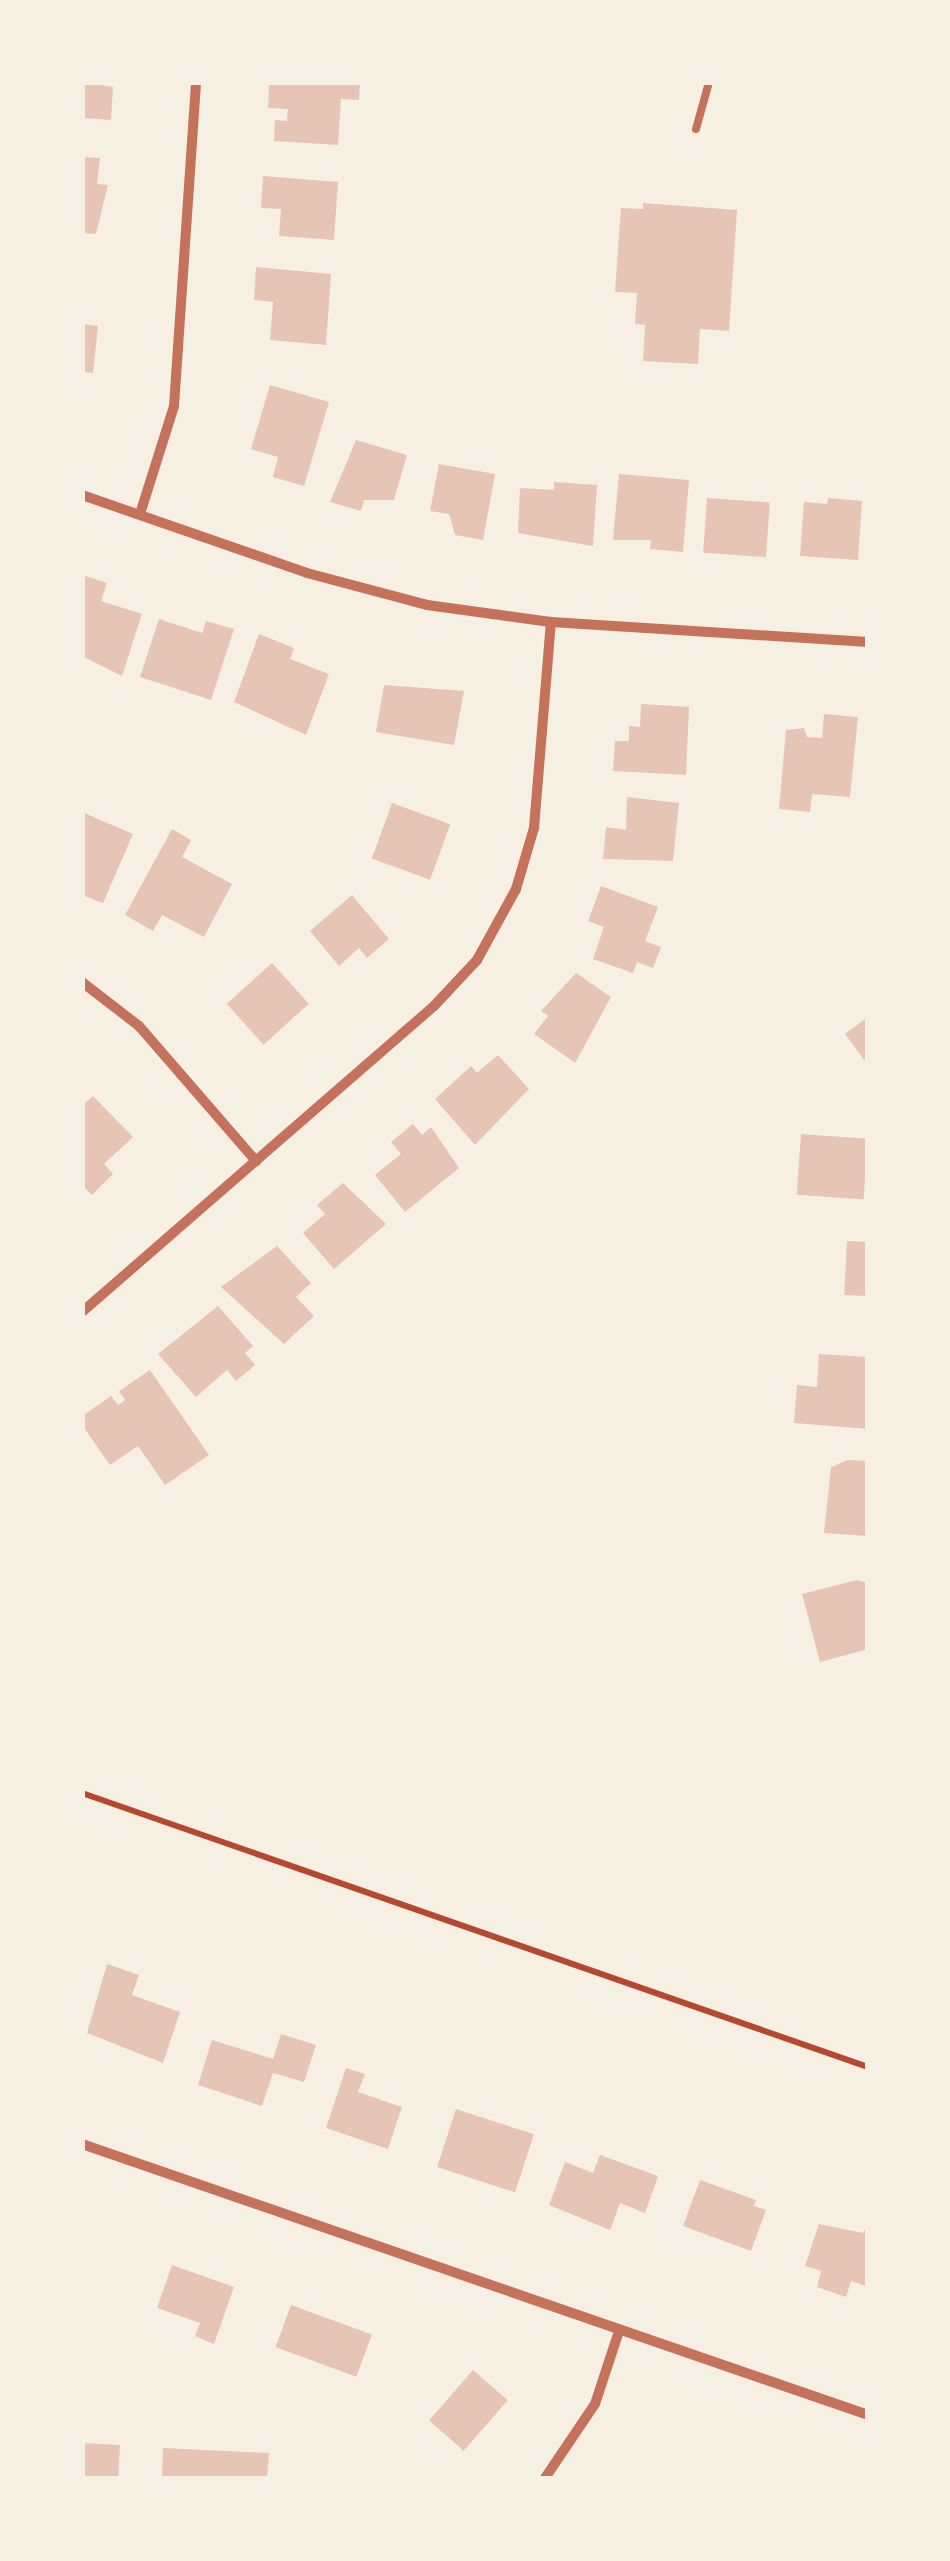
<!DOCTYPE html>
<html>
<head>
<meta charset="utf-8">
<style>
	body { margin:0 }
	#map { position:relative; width:950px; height:2561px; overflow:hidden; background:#f6efe4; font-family:"PT Sans Narrow",sans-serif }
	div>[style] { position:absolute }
	.building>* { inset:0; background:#e6c5b7; transform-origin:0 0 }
	.path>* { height:6px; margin:-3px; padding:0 3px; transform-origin:3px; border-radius:3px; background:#b5482f }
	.service>* { height:8px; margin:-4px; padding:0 4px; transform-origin:4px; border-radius:4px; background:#c5725c }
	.minor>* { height:10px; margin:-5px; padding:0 5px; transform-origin:5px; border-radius:5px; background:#c5725c }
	span { translate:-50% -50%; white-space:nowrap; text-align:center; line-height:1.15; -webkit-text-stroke:8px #f6efe4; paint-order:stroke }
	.frame { position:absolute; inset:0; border:85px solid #f6efe4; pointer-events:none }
</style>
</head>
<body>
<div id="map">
	<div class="building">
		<i style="clip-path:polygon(82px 82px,113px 87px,111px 120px,82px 118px)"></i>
		<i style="clip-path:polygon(269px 82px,360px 82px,359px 100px,341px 99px,338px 145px,274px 141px,275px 120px,287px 121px,288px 109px,268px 108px)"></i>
		<i style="clip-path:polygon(82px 157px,100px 158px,97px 184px,108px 185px,96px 234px,82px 233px)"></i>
		<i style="clip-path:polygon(263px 176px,338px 182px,334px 240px,279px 236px,281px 209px,261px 208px)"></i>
		<i style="clip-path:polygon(643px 203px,737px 210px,729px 331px,700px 329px,698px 364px,643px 361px,645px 325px,635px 324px,637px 293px,615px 292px,621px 208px,643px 209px)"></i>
		<i style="clip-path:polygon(256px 267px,331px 274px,326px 345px,270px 340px,273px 302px,254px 300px)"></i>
		<i style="clip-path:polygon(82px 324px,98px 326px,93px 373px,82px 372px)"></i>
		<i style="clip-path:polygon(270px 385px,329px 402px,304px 486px,273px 477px,278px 457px,251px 449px)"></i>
		<i style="clip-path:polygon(356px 440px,407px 455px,394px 500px,364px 500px,361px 511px,330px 502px)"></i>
		<i style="clip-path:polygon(439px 464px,495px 474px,483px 540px,455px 535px,449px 514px,430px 511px)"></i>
		<i style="clip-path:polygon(619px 474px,689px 480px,683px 552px,650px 549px,651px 540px,613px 540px)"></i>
		<i style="clip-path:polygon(554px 482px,597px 485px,593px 546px,518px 533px,520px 488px,554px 490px)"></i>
		<i style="left:707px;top:498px;width:63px;height:55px;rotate:4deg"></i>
		<i style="clip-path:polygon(828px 498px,862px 501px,858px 560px,800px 556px,804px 502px,827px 504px)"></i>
		<i style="clip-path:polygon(82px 575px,107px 583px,101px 601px,142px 614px,122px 676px,82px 656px)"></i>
		<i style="clip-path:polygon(159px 619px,202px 633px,206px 621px,234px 629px,211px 700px,140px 677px)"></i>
		<i style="clip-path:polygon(259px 634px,294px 648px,290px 659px,329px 674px,306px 735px,234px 702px)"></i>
		<i style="clip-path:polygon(384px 685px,464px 691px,454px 745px,376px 732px)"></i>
		<i style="clip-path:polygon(641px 704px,689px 707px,686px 775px,613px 771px,615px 741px,629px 741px,629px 726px,640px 727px)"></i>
		<i style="clip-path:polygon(824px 714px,858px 717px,850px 797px,812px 794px,810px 812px,779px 809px,786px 730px,804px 728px,807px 737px,822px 738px)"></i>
		<i style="clip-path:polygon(627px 797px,679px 803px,673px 861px,603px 859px,606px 827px,626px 830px)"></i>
		<i style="left:392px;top:803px;width:62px;height:59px;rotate:20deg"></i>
		<i style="clip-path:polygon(82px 812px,133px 834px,103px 903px,82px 895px)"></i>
		<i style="clip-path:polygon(172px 829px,191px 840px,182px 857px,232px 884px,204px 937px,162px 915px,153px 931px,125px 915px)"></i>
		<i style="clip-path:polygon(601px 886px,658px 907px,645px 941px,661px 947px,653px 968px,637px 962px,633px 973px,593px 959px,604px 927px,588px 921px)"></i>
		<i style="clip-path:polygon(352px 895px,389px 939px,367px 958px,359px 948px,339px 966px,310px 931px)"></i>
		<i style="left:272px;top:963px;width:55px;height:61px;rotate:48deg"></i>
		<i style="clip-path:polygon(576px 973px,611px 997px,575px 1063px,534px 1034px,548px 1016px,541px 1011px)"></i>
		<i style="clip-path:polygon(868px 1017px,868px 1065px,845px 1034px)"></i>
		<i style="clip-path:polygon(498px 1055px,529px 1089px,475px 1145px,435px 1099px,471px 1066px,477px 1073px)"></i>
		<i style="clip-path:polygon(93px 1096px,133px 1137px,104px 1164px,113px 1174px,92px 1195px,82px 1185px,82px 1106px)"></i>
		<i style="clip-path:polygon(413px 1124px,422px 1135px,431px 1127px,459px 1168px,405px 1212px,375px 1175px,401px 1154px,391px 1142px)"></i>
		<i style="left:801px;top:1134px;width:67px;height:61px;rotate:4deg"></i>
		<i style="clip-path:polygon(343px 1183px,386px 1224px,334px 1269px,303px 1233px,325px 1214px,317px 1205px)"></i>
		<i style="left:847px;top:1241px;width:21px;height:54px;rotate:3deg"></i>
		<i style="clip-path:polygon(277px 1246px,311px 1283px,296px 1297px,314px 1316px,284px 1344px,221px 1287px)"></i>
		<i style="clip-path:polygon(218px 1306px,253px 1346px,245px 1353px,255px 1365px,236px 1381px,227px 1370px,196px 1397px,158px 1354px)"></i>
		<i style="clip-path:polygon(819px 1354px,868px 1357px,868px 1429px,794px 1423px,797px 1385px,817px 1387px)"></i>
		<i style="clip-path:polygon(150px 1370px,209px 1455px,165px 1485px,138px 1446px,110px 1465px,82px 1425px,82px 1416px,111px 1396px,118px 1405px,125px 1400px,119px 1391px)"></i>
		<i style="clip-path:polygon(848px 1460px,868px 1461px,868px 1536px,824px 1533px,831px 1467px)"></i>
		<i style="clip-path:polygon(857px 1580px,868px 1583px,868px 1649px,820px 1662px,802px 1594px)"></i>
		<i style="clip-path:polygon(107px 1964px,139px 1975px,132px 1995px,180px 2012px,163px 2063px,87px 2033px)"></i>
		<i style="clip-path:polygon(281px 2034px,316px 2045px,304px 2082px,273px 2073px,262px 2106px,198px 2085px,212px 2040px,273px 2059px)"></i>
		<i style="clip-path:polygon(346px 2068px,365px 2074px,358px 2092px,402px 2107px,388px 2149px,326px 2128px)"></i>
		<i style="left:456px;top:2109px;width:82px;height:61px;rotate:18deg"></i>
		<i style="clip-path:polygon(600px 2155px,658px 2176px,645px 2213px,620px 2203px,610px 2230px,549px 2205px,565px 2162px,593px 2173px)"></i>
		<i style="clip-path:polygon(700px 2180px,756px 2200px,754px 2206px,766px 2210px,751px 2251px,683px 2226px)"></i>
		<i style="clip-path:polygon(868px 2222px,868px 2287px,851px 2281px,846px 2297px,817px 2287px,821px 2271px,805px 2266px,819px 2224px,863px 2233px)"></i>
		<i style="clip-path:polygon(172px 2265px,234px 2287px,214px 2344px,195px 2336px,200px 2323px,157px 2308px)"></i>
		<i style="left:291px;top:2305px;width:86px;height:45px;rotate:20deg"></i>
		<i style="left:473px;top:2370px;width:46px;height:67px;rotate:41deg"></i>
		<i style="left:82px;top:2443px;width:38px;height:35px;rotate:3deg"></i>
		<i style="clip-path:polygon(163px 2448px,269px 2453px,267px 2478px,162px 2478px)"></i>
	</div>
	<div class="path">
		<i style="left:82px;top:1793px;width:832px;rotate:19.22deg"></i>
	</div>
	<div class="service">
		<i style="left:696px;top:129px;width:49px;rotate:-74.5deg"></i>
	</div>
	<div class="minor">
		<i style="left:82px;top:495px;width:238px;rotate:19.1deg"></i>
		<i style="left:307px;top:573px;width:124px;rotate:14.9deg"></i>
		<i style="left:427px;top:605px;width:125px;rotate:7.8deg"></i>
		<i style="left:551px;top:622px;width:318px;rotate:3.6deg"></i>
		<i style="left:140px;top:514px;width:113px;rotate:-72.5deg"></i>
		<i style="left:174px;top:406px;width:325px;rotate:-86.1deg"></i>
		<i style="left:82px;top:982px;width:72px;rotate:37.7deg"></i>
		<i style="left:139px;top:1026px;width:179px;rotate:49.1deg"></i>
		<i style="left:82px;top:1312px;width:466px;rotate:-41deg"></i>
		<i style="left:434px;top:1006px;width:63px;rotate:-46.9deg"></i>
		<i style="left:477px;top:960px;width:81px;rotate:-61.2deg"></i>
		<i style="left:516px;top:889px;width:64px;rotate:-73.6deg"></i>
		<i style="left:534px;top:828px;width:207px;rotate:-85.3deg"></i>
		<i style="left:82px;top:2144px;width:831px;rotate:19.02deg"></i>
		<i style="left:545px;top:2478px;width:89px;rotate:-56deg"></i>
		<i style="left:595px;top:2404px;width:77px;rotate:-71.8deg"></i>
	</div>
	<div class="frame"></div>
</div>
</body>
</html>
